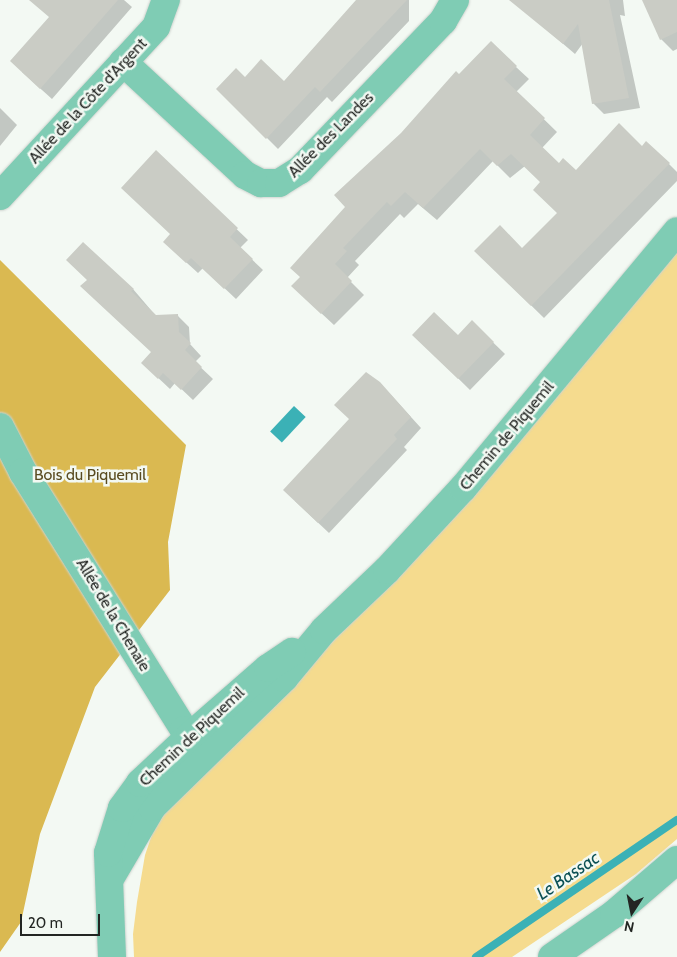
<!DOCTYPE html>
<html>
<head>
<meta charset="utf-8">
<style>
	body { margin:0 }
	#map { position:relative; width:677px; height:957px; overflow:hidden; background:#f3f9f3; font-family:Cabin,sans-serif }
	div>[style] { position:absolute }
	.green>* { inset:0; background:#f5db8e }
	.forest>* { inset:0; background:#dab951 }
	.water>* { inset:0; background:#3bb1b6; transform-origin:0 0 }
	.shadow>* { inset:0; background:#0003 }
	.stream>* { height:8px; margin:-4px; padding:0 4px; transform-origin:4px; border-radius:4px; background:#3bb1b6 }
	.building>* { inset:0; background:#caccc5 }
	.roads { filter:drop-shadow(0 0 1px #ced3ce) drop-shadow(0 0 1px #ced3ce) }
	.minor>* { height:28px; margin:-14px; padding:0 14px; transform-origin:14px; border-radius:14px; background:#7fccb4 }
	span { translate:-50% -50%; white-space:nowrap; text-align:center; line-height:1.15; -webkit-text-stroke:5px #f3f9f3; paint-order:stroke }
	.street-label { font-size:16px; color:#232623 }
	.park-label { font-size:16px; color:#5a4c21 }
	.water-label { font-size:18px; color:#0c5154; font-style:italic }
	.north { position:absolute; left:607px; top:887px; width:50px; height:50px; -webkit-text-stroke:4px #f3f9f3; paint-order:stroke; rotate:191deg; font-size:14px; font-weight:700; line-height:20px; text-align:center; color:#232623 }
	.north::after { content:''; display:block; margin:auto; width:18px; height:22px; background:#232623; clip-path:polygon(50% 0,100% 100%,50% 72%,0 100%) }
	.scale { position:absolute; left:20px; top:914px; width:80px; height:22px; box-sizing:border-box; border:2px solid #232623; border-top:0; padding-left:6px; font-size:15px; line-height:18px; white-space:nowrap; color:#232623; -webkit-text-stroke:4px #f3f9f3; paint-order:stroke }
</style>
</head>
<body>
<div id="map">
	<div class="green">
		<i style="clip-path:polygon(677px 252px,677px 839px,636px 874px,512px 957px,134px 957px,133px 934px,137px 902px,145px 855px,158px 817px,421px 553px)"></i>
	</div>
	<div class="forest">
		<i style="clip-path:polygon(0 260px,186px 445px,168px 542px,170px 590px,95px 687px,40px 834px,21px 922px,0 952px)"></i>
	</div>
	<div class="water">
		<i style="left:294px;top:406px;width:16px;height:35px;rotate:43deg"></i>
	</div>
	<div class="shadow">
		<i style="clip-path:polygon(47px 0,124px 0,132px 7px,52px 99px,22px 72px,50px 18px)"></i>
		<i style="clip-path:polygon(358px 0,409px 0,409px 21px,332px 102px,327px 97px,278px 149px,218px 89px,245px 79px,284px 82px)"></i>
		<i style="clip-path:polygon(525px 0,623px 0,625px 16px,620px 15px,640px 108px,604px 114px,593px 103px,583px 43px,575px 54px,520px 7px)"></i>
		<i style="clip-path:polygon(643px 0,677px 0,677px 49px,673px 51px,661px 39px)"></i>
		<i style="clip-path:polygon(516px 67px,529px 79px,516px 92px,557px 132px,542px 148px,559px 165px,576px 172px,642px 147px,669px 164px,677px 172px,677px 181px,544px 318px,489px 264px,522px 249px,559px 213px,542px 182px,525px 166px,510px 178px,493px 161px,437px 220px,418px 204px,404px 218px,400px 214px,355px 261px,359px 265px,347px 278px,364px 295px,334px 325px,306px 299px,301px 278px,347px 207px,402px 134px,459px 75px)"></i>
		<i style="clip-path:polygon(0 108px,17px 125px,0 146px)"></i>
		<i style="clip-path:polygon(156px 152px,248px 240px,240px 248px,263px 270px,236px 299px,203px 268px,198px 273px,176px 253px)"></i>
		<i style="clip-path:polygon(133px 289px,156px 316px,178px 316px,189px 327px,190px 344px,201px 356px,195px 362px,213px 379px,193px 400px,175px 383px,170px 389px,154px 374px,152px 352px,94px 298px)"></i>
		<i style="clip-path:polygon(472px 322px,505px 354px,470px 390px,414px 335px,458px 337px)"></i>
		<i style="clip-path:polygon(391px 395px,421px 428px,404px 447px,407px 450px,329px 533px,295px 501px)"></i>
	</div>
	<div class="stream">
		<i style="left:476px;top:957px;width:243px;rotate:-34.3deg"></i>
	</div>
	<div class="building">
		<i style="clip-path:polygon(29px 0,118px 0,40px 89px,10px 61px,49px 17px)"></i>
		<i style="clip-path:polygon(356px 0,407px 0,320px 92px,315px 87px,266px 139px,216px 89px,236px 68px,245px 77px,261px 59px,284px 81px)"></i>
		<i style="clip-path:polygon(509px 0,609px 0,629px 98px,592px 104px,578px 24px,563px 44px)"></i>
		<i style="clip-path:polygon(642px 0,677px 0,677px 32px,660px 40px)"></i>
		<i style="clip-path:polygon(491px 41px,517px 66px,504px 79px,545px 118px,530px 135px,559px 163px,563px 158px,576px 170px,619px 123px,642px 146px,646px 141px,670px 163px,531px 306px,474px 251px,500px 225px,522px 248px,557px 213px,533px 190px,540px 182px,511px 154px,497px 166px,480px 149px,423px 208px,405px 192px,391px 206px,387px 202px,343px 248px,347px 251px,335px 264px,352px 281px,321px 314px,291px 286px,300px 277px,290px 268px,345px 207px,334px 195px,401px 133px,456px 71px,459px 74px)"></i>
		<i style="clip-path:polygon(156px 150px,238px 228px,230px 237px,253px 259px,224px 289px,191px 258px,186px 263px,163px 242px,170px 234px,121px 188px)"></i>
		<i style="clip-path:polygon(83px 242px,134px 289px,131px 291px,156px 315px,178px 314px,179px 332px,191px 343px,185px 350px,202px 367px,181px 390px,163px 373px,158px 379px,141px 363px,151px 352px,80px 286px,87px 280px,66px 260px)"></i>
		<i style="clip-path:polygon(434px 312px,458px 335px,472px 320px,494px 342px,458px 379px,412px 335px)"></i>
		<i style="clip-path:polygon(366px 372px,380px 382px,411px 417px,394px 435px,397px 439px,318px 523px,283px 490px,349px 419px,334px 405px)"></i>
	</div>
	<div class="roads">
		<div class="minor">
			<i style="left:123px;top:62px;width:166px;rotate:42.8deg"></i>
			<i style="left:245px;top:175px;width:18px;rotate:27deg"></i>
			<i style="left:261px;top:183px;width:18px"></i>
			<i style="left:279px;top:183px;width:25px;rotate:-32deg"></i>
			<i style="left:300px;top:170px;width:207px;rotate:-46.2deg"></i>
			<i style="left:443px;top:21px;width:24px;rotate:-60deg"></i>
			<i style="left:0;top:196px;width:230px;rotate:-47.3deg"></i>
			<i style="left:156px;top:27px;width:29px;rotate:-70deg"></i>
			<i style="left:0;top:427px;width:51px;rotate:62.9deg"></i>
			<i style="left:23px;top:472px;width:304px;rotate:58deg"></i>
			<i style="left:184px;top:730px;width:26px;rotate:43deg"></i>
			<i style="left:111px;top:877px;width:81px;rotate:-59.6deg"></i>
			<i style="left:152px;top:807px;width:185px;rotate:-44.3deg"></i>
			<i style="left:284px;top:678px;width:62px;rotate:-50.2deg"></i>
			<i style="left:324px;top:630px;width:87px;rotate:-43.6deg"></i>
			<i style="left:387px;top:570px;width:112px;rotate:-47.2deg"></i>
			<i style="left:463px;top:488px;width:334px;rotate:-50.2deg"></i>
			<i style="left:112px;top:957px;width:104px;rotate:-92.2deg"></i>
			<i style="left:108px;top:853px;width:47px;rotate:-72.7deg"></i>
			<i style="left:122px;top:808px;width:31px;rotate:-54deg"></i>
			<i style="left:140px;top:783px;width:69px;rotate:-43.2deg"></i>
			<i style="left:190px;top:736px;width:103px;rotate:-41.1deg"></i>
			<i style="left:268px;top:668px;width:29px;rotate:-34deg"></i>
			<i style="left:552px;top:957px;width:75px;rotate:-34.7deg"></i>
			<i style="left:614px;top:914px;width:83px;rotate:-40.6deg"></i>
		</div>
	</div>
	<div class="street-label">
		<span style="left:88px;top:101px;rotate:-47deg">Allée de la Côte d'Argent</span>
		<span style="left:331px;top:135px;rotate:-45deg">Allée des Landes</span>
		<span style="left:507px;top:436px;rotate:-50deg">Chemin de Piquemil</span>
		<span style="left:113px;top:615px;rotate:59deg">Allée de la Chenaie</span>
		<span style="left:192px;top:737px;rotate:-43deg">Chemin de Piquemil</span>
	</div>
	<div class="park-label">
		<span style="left:90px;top:475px">Bois du Piquemil</span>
	</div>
	<div class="water-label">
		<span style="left:568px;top:876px;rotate:-34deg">Le Bassac</span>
	</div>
	<div class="north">N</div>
	<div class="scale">20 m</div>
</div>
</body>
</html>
